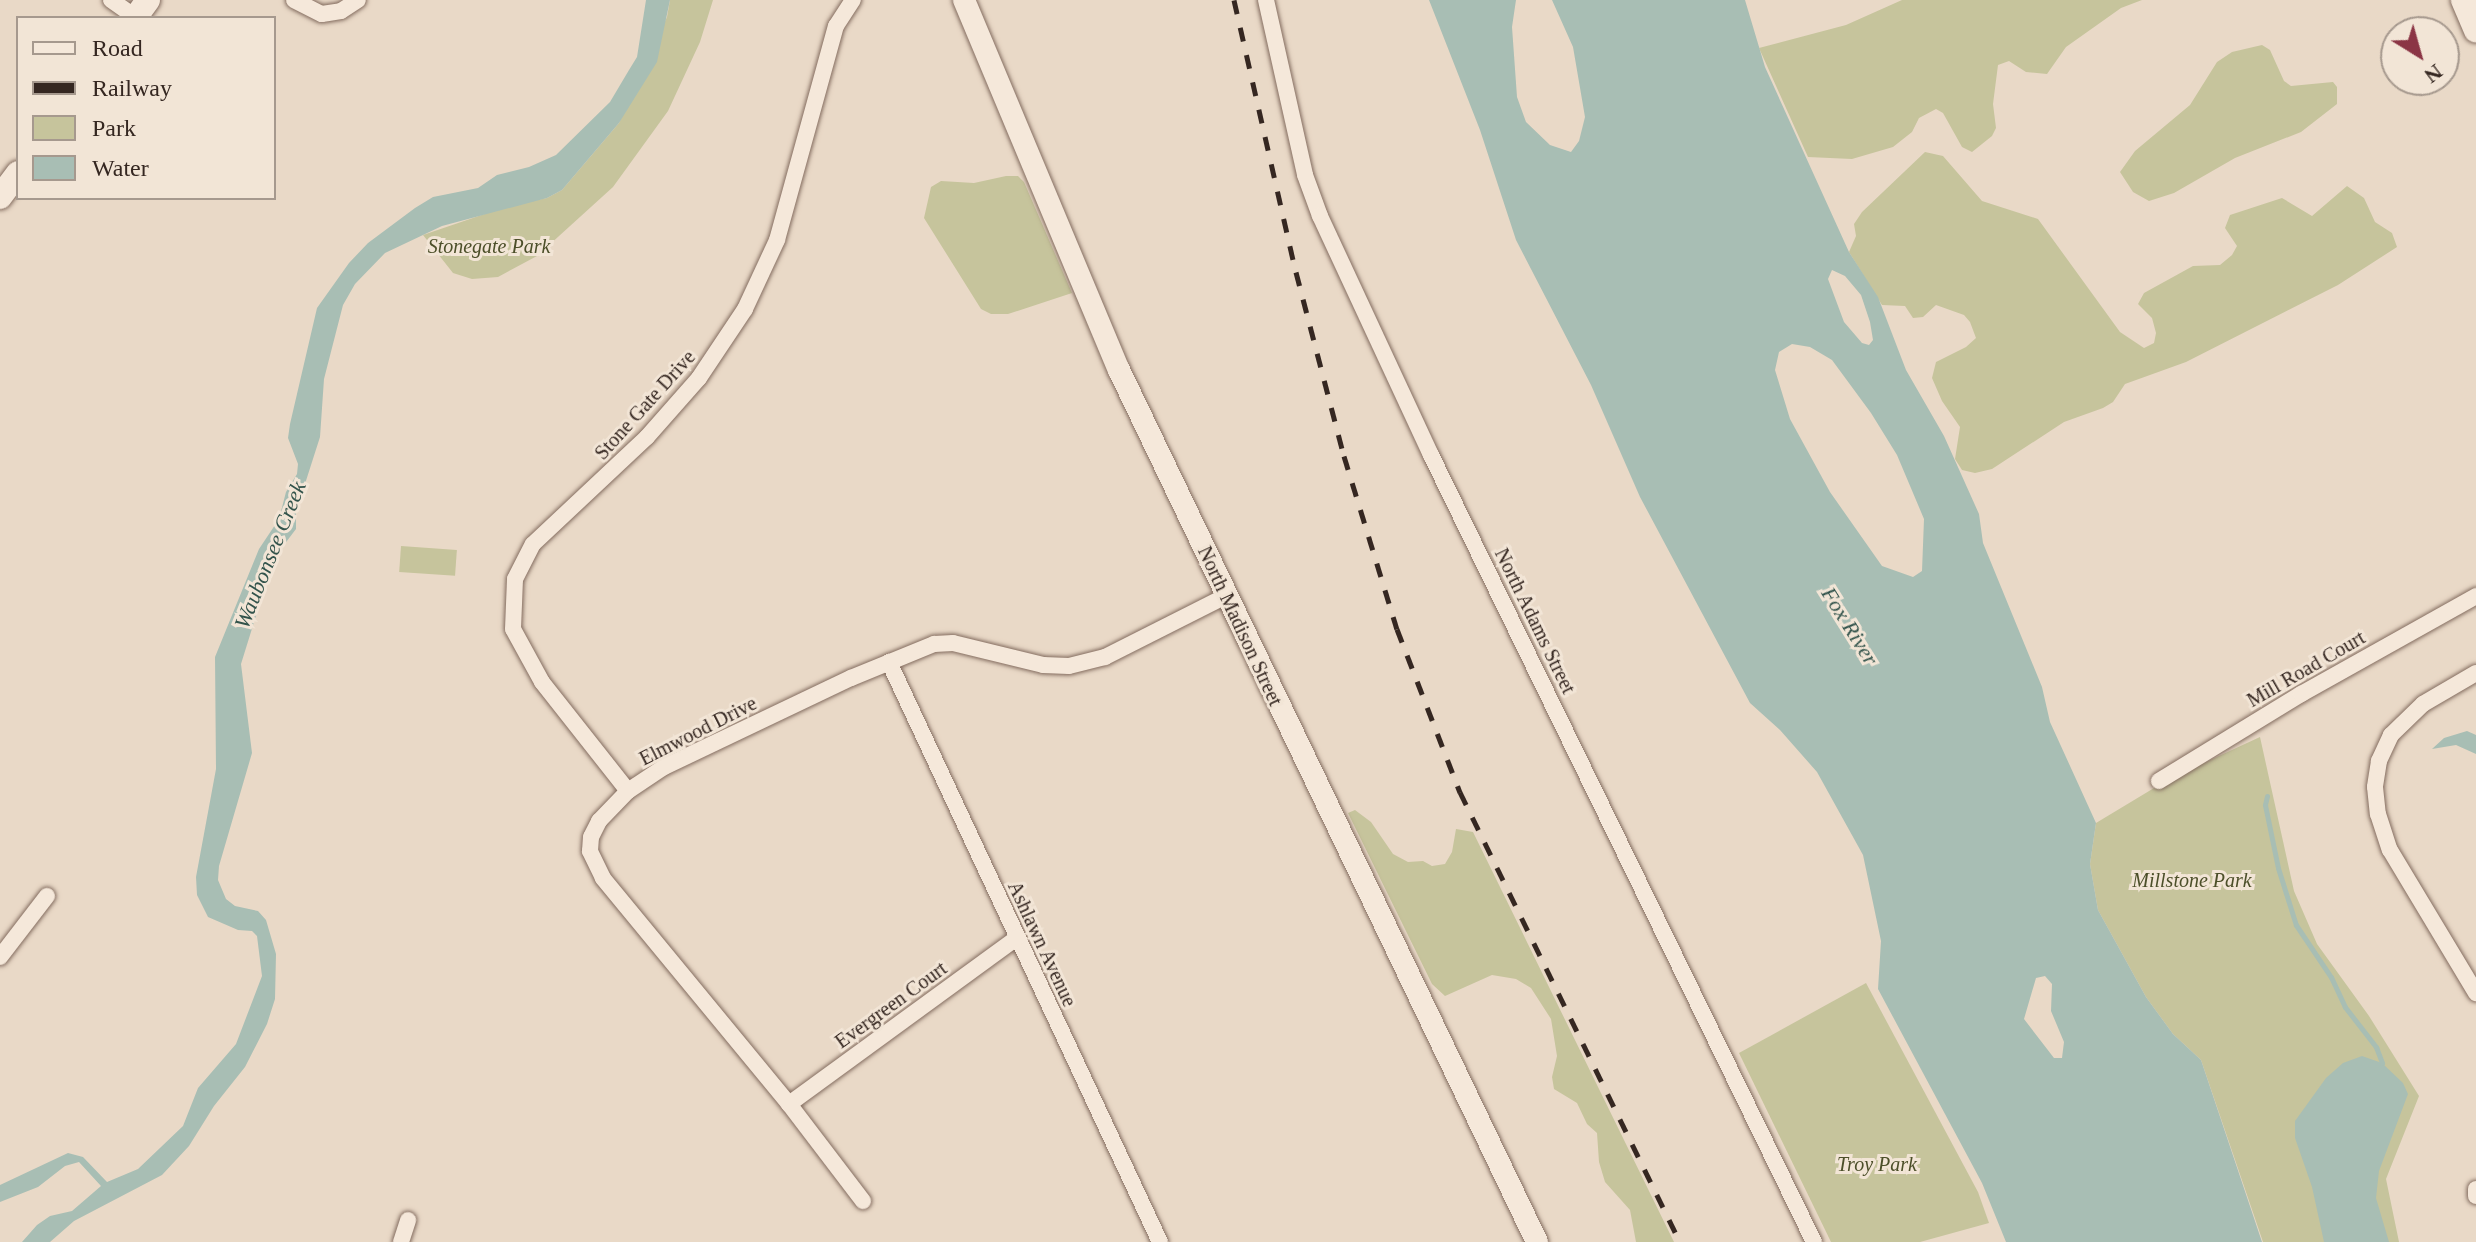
<!DOCTYPE html>
<html>
<head>
<meta charset="utf-8">
<style>
	body { margin:0 }
	#map { position:relative; width:2476px; height:1242px; overflow:hidden; background:#e9d9c7; font-family:Georgia,serif }
	div>[style] { position:absolute }
	.green>* { inset:0; background:#c6c49c; transform-origin:0 0 }
	.water>* { inset:0; background:#a8beb4 }
	.stream>* { height:5px; margin:-2.5px; padding:0 2.5px; transform-origin:2.5px; border-radius:2.5px; background:#a8beb4 }
	.roads { filter:drop-shadow(0 0 2px #836c5f) drop-shadow(0 0 2px #836c5f) }
	.minor>* { height:16px; margin:-8px; padding:0 8px; transform-origin:8px; border-radius:8px; background:#f5e8da }
	.tertiary>* { height:22px; margin:-11px; padding:0 11px; transform-origin:11px; border-radius:11px; background:#f5e8da }
	.secondary>* { height:24px; margin:-12px; padding:0 12px; transform-origin:12px; border-radius:12px; background:#f5e8da }
	.rail>* { height:5px; margin-top:-2.5px; transform-origin:0; background:repeating-linear-gradient(90deg,#352721 0 14px,transparent 0 28px) }
	span { translate:-50% -50%; white-space:nowrap; text-align:center; line-height:1.15; -webkit-text-stroke:6px #f2e5d6; paint-order:stroke }
	.park-label { font-size:20px; color:#4c4f29; font-style:italic }
	.street-label { font-size:20px; color:#352721 }
	.water-label { font-size:22px; color:#32534b; font-style:italic }
	.legend { position:absolute; left:16px; top:16px; width:260px; height:184px; box-sizing:border-box; background:#f2e5d6; border:2px solid #a6998e; margin:0; padding:10px 14px; list-style:none; font-size:24px; color:#352721 }
	.legend li { display:flex; align-items:center; gap:16px; height:40px }
	.legend b { width:40px; border:2px solid #a6998e }
	.north { position:absolute; left:2380px; top:16px; width:80px; height:80px; box-sizing:border-box; background:#f2e5d6; border:2px solid #a6998e; border-radius:50%; rotate:143deg; font-size:22px; font-weight:700; line-height:32px; text-align:center; color:#352721 }
	.north::after { content:''; display:block; margin:auto; width:28px; height:36px; background:#8b3545; clip-path:polygon(50% 0,100% 100%,50% 72%,0 100%) }
</style>
</head>
<body>
<div id="map">
	<div class="green">
		<i style="clip-path:polygon(670px 0,713px 0,700px 42px,668px 111px,613px 187px,537px 256px,498px 277px,472px 279px,453px 273px,423px 235px,508px 206px,547px 198px,562px 190px,619px 123px,667px 17px)"></i>
		<i style="clip-path:polygon(1902px 0,2142px 0,2121px 8px,2066px 47px,2047px 74px,2026px 72px,2009px 61px,1998px 65px,1993px 104px,1996px 128px,1992px 136px,1972px 152px,1962px 147px,1943px 113px,1936px 109px,1919px 118px,1912px 132px,1893px 147px,1852px 159px,1808px 157px,1759px 48px,1846px 25px)"></i>
		<i style="clip-path:polygon(2262px 45px,2270px 50px,2284px 81px,2291px 86px,2333px 82px,2337px 87px,2337px 104px,2301px 132px,2235px 158px,2174px 193px,2149px 201px,2133px 192px,2120px 172px,2135px 151px,2190px 105px,2217px 62px,2232px 52px)"></i>
		<i style="clip-path:polygon(1925px 152px,1943px 156px,1982px 201px,2038px 219px,2120px 332px,2144px 348px,2154px 343px,2156px 333px,2152px 318px,2138px 304px,2144px 293px,2193px 266px,2220px 265px,2232px 255px,2237px 246px,2225px 228px,2230px 215px,2282px 198px,2312px 216px,2347px 186px,2364px 198px,2375px 222px,2392px 233px,2397px 247px,2338px 285px,2186px 362px,2125px 384px,2113px 402px,2103px 408px,2064px 422px,1992px 469px,1975px 473px,1962px 470px,1955px 459px,1960px 427px,1942px 401px,1932px 378px,1936px 362px,1966px 347px,1976px 338px,1970px 322px,1964px 315px,1936px 305px,1923px 317px,1913px 318px,1905px 306px,1882px 305px,1849px 252px,1856px 236px,1854px 224px,1862px 212px)"></i>
		<i style="clip-path:polygon(1006px 176px,1018px 176px,1024px 182px,1072px 293px,1008px 314px,991px 314px,981px 309px,924px 218px,931px 187px,941px 181px,974px 183px)"></i>
		<i style="left:401px;top:546px;width:56px;height:26px;rotate:4deg"></i>
		<i style="clip-path:polygon(2260px 737px,2294px 891px,2317px 944px,2369px 1016px,2419px 1096px,2386px 1179px,2399px 1242px,2263px 1242px,2201px 1060px,2173px 1034px,2146px 997px,2098px 910px,2090px 864px,2096px 823px,2169px 779px)"></i>
		<i style="clip-path:polygon(1355px 810px,1371px 822px,1393px 854px,1408px 862px,1423px 861px,1432px 866px,1445px 864px,1452px 852px,1456px 829px,1473px 832px,1674px 1242px,1636px 1242px,1630px 1210px,1605px 1182px,1599px 1162px,1597px 1133px,1587px 1124px,1577px 1103px,1554px 1089px,1552px 1077px,1557px 1056px,1551px 1019px,1531px 988px,1516px 979px,1492px 975px,1445px 996px,1432px 984px,1348px 813px)"></i>
		<i style="clip-path:polygon(1866px 983px,1978px 1192px,1989px 1223px,1920px 1242px,1831px 1242px,1739px 1053px)"></i>
	</div>
	<div class="water">
		<i style="clip-path:polygon(646px 0,670px 0,657px 62px,619px 123px,562px 190px,547px 198px,442px 226px,385px 253px,355px 284px,343px 305px,324px 379px,320px 437px,296px 512px,296px 529px,274px 558px,241px 664px,252px 753px,219px 866px,218px 880px,226px 899px,235px 906px,258px 911px,266px 920px,276px 954px,275px 999px,267px 1024px,245px 1067px,214px 1106px,189px 1146px,162px 1175px,74px 1221px,50px 1242px,22px 1242px,37px 1225px,50px 1216px,72px 1211px,101px 1186px,79px 1162px,65px 1166px,38px 1187px,0 1202px,0 1185px,68px 1153px,83px 1157px,107px 1182px,138px 1169px,183px 1126px,198px 1088px,236px 1044px,262px 976px,257px 936px,252px 931px,238px 930px,208px 917px,197px 895px,196px 877px,216px 769px,215px 657px,259px 549px,279px 519px,286px 492px,297px 474px,298px 464px,288px 438px,290px 424px,317px 308px,349px 263px,368px 243px,415px 208px,433px 197px,478px 188px,497px 175px,529px 167px,556px 155px,610px 102px,629px 70px,637px 57px)"></i>
		<i style="clip-path:polygon(evenodd,1429px 0,1516px 0,1512px 27px,1517px 97px,1526px 122px,1550px 145px,1571px 152px,1579px 141px,1585px 117px,1573px 47px,1552px 0,1745px 0,1765px 67px,1849px 252px,1878px 297px,1906px 370px,1944px 436px,1979px 514px,1983px 543px,2042px 687px,2050px 722px,2096px 823px,2090px 864px,2098px 910px,2146px 997px,2173px 1034px,2201px 1060px,2262px 1242px,2006px 1242px,1982px 1183px,1878px 989px,1881px 941px,1863px 855px,1817px 772px,1780px 730px,1750px 703px,1640px 497px,1591px 385px,1516px 240px,1480px 130px,1429px 0,1832px 270px,1845px 276px,1861px 295px,1870px 322px,1873px 340px,1869px 345px,1862px 343px,1844px 322px,1828px 279px,1832px 270px,1429px 0,1792px 344px,1810px 347px,1832px 360px,1871px 413px,1897px 455px,1924px 519px,1922px 571px,1913px 577px,1882px 566px,1830px 492px,1790px 419px,1775px 370px,1779px 352px,1792px 344px,1429px 0,2045px 976px,2052px 984px,2051px 1011px,2064px 1042px,2062px 1058px,2054px 1058px,2024px 1019px,2036px 978px,2045px 976px)"></i>
		<i style="clip-path:polygon(2467px 731px,2476px 735px,2476px 754px,2456px 745px,2432px 749px,2444px 738px)"></i>
		<i style="clip-path:polygon(2362px 1056px,2382px 1063px,2403px 1083px,2408px 1094px,2379px 1171px,2376px 1198px,2389px 1242px,2324px 1242px,2312px 1187px,2295px 1138px,2295px 1121px,2326px 1078px,2343px 1063px)"></i>
	</div>
	<div class="stream">
		<i style="left:2267px;top:796px;width:9px;rotate:103deg"></i>
		<i style="left:2265px;top:805px;width:64px;rotate:78.3deg"></i>
		<i style="left:2278px;top:868px;width:60px;rotate:72.5deg"></i>
		<i style="left:2296px;top:925px;width:63px;rotate:56.1deg"></i>
		<i style="left:2331px;top:977px;width:33px;rotate:65deg"></i>
		<i style="left:2345px;top:1007px;width:51px;rotate:52.2deg"></i>
		<i style="left:2376px;top:1047px;width:17px;rotate:69deg"></i>
	</div>
	<div class="roads">
		<div class="minor">
			<i style="left:111px;top:0;width:29px;rotate:35deg"></i>
			<i style="left:294px;top:0;width:31px;rotate:27deg"></i>
			<i style="left:322px;top:14px;width:19px;rotate:-9deg"></i>
			<i style="left:341px;top:11px;width:20px;rotate:-33deg"></i>
			<i style="left:1266px;top:0;width:179px;rotate:77.4deg"></i>
			<i style="left:1305px;top:175px;width:44px;rotate:69.9deg"></i>
			<i style="left:1320px;top:216px;width:264px;rotate:65.1deg"></i>
			<i style="left:1431px;top:455px;width:875px;rotate:64.05deg"></i>
			<i style="left:889px;top:662px;width:640px;rotate:64.96deg"></i>
			<i style="left:2476px;top:673px;width:61px;rotate:149.7deg"></i>
			<i style="left:2423px;top:704px;width:45px;rotate:135.9deg"></i>
			<i style="left:2391px;top:735px;width:29px;rotate:115deg"></i>
			<i style="left:2379px;top:761px;width:26px;rotate:99deg"></i>
			<i style="left:2375px;top:787px;width:27px;rotate:84deg"></i>
			<i style="left:2378px;top:814px;width:38px;rotate:72deg"></i>
			<i style="left:2390px;top:850px;width:167px;rotate:59deg"></i>
			<i style="left:2159px;top:781px;width:167px;rotate:-31.5deg"></i>
			<i style="left:2301px;top:694px;width:201px;rotate:-29.2deg"></i>
			<i style="left:628px;top:791px;width:139px;rotate:-128.3deg"></i>
			<i style="left:542px;top:682px;width:60px;rotate:-118.7deg"></i>
			<i style="left:513px;top:629px;width:50px;rotate:-87.7deg"></i>
			<i style="left:515px;top:579px;width:39px;rotate:-63deg"></i>
			<i style="left:533px;top:544px;width:156px;rotate:-43.2deg"></i>
			<i style="left:647px;top:437px;width:79px;rotate:-48.6deg"></i>
			<i style="left:699px;top:378px;width:83px;rotate:-56.3deg"></i>
			<i style="left:745px;top:309px;width:76px;rotate:-65.1deg"></i>
			<i style="left:777px;top:240px;width:222px;rotate:-74.6deg"></i>
			<i style="left:836px;top:26px;width:31px;rotate:-57deg"></i>
			<i style="left:0;top:957px;width:77px;rotate:-52.4deg"></i>
			<i style="left:789px;top:1104px;width:282px;rotate:-36.1deg"></i>
			<i style="left:2476px;top:1189px;width:7px;rotate:90deg"></i>
			<i style="left:863px;top:1201px;width:122px;rotate:-127.3deg"></i>
			<i style="left:789px;top:1104px;width:293px;rotate:-129.5deg"></i>
			<i style="left:603px;top:878px;width:30px;rotate:-116deg"></i>
			<i style="left:590px;top:851px;width:14px;rotate:-86deg"></i>
			<i style="left:591px;top:837px;width:18px;rotate:-63deg"></i>
			<i style="left:599px;top:821px;width:42px;rotate:-46deg"></i>
			<i style="left:628px;top:791px;width:43px;rotate:-33.7deg"></i>
			<i style="left:664px;top:767px;width:207px;rotate:-25.5deg"></i>
			<i style="left:851px;top:678px;width:90px;rotate:-22.3deg"></i>
			<i style="left:934px;top:644px;width:19px;rotate:-3deg"></i>
			<i style="left:953px;top:643px;width:93px;rotate:13.7deg"></i>
			<i style="left:1043px;top:665px;width:26px;rotate:2deg"></i>
			<i style="left:1069px;top:666px;width:37px;rotate:-14deg"></i>
			<i style="left:1105px;top:657px;width:136px;rotate:-26.8deg"></i>
			<i style="left:401px;top:1242px;width:23px;rotate:-72deg"></i>
		</div>
		<div class="tertiary">
			<i style="left:964px;top:0;width:401px;rotate:67.3deg"></i>
			<i style="left:1119px;top:370px;width:967px;rotate:64.39deg"></i>
		</div>
		<div class="secondary">
			<i style="left:2463px;top:0;width:33px;rotate:67deg"></i>
			<i style="left:135px;top:18px;width:22px;rotate:-54deg"></i>
			<i style="left:0;top:197px;width:30px;rotate:-53deg"></i>
		</div>
	</div>
	<div class="rail">
		<i style="left:1234px;top:0;width:279px;rotate:77.2deg"></i>
		<i style="left:1296px;top:272px;width:190px;rotate:75.4deg"></i>
		<i style="left:1344px;top:456px;width:181px;rotate:73deg"></i>
		<i style="left:1397px;top:629px;width:175px;rotate:68.9deg"></i>
		<i style="left:1460px;top:792px;width:501px;rotate:63.95deg"></i>
	</div>
	<div class="park-label">
		<span style="left:489px;top:246px">Stonegate Park</span>
		<span style="left:2192px;top:880px">Millstone Park</span>
		<span style="left:1877px;top:1164px">Troy Park</span>
	</div>
	<div class="street-label">
		<span style="left:645px;top:405px;rotate:-48deg">Stone Gate Drive</span>
		<span style="left:1535px;top:621px;rotate:64deg">North Adams Street</span>
		<span style="left:1240px;top:626px;rotate:65deg">North Madison Street</span>
		<span style="left:2306px;top:669px;rotate:-30deg">Mill Road Court</span>
		<span style="left:698px;top:731px;rotate:-27deg">Elmwood Drive</span>
		<span style="left:1042px;top:944px;rotate:65deg">Ashlawn Avenue</span>
		<span style="left:891px;top:1005px;rotate:-36deg">Evergreen Court</span>
	</div>
	<div class="water-label">
		<span style="left:270px;top:555px;rotate:-68deg">Waubonsee Creek</span>
		<span style="left:1850px;top:626px;rotate:58deg">Fox River</span>
	</div>
	<ul class="legend">
	<li><b style="height:10px;background:#f5e8da"></b>Road</li>
	<li><b style="height:10px;background:#352721"></b>Railway</li>
	<li><b style="height:22px;background:#c6c49c"></b>Park</li>
	<li><b style="height:22px;background:#a8beb4"></b>Water</li>
	</ul>
	<div class="north">N</div>
</div>
</body>
</html>
